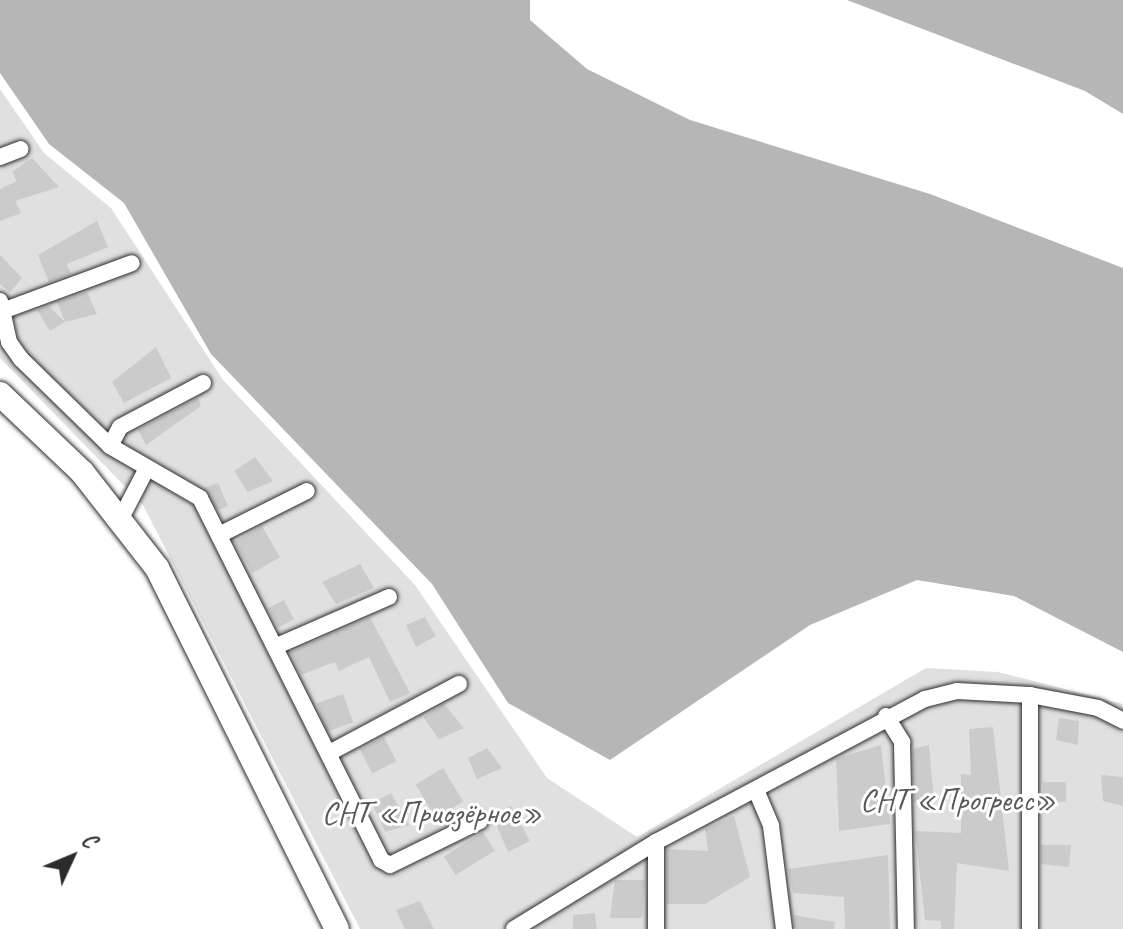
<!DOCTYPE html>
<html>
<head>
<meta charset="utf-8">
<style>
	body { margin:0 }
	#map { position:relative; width:1123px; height:929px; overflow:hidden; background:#fff; font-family:Caveat,sans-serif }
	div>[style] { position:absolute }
	.green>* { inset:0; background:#e0e0e0 }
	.water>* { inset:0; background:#b6b6b6 }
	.building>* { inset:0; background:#cbcbcb; transform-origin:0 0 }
	.roads { filter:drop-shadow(0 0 2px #2b2b2b) drop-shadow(0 0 2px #2b2b2b) }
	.street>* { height:16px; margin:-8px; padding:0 8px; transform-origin:8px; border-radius:8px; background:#fff }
	.secondary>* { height:24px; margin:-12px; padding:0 12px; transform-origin:12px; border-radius:12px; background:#fff }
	span { translate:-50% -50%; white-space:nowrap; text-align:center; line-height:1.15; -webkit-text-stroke:6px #fff; paint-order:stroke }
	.park-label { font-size:32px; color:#585858 }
	.north { position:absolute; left:32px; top:817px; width:80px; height:80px; -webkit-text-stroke:6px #fff; paint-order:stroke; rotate:46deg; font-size:22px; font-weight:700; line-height:32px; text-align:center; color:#2b2b2b }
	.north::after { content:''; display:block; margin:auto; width:28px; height:36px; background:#2b2b2b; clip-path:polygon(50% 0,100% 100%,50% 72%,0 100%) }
</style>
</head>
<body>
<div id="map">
	<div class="green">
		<i style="clip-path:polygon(0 89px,44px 153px,111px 208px,223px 380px,415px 585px,547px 778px,637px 837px,926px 668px,998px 672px,1123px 704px,1123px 929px,360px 929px,143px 505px,0 358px)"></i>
	</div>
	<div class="water">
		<i style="clip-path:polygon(0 0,530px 0,530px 20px,587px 69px,690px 120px,930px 194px,1123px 268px,1123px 652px,1014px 596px,917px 580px,810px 625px,610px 760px,508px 703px,432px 584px,211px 354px,124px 203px,49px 144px,0 73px)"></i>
		<i style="clip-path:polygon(847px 0,1123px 0,1123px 114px,1085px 91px)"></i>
	</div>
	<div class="building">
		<i style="clip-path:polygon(32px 158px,59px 187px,15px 201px,21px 213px,0 221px,0 189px,17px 181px,12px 172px)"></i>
		<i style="clip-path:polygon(97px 221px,108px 247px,67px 264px,71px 274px,49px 282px,38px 255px)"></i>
		<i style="clip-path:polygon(0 255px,22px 278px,10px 292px,0 284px)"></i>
		<i style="clip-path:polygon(87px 292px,97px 314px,65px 322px,57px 302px)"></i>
		<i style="clip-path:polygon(49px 306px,65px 322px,50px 331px,37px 310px)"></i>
		<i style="clip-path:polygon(156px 347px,171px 378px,124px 403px,112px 382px)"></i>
		<i style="clip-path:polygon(198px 398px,201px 406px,146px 445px,138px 430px)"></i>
		<i style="clip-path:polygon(255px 457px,273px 481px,248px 492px,234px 471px)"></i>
		<i style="clip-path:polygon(218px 483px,228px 506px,218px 510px,204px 488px)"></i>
		<i style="left:262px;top:526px;width:36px;height:32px;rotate:60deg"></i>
		<i style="clip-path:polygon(360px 564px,374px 588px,336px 604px,322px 582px)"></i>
		<i style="left:284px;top:600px;width:22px;height:18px;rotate:63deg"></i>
		<i style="clip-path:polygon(370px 617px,410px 693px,390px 702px,369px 657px,339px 671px,335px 662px,301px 675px,290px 652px)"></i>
		<i style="clip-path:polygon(425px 617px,436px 636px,416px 647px,406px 625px)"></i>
		<i style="left:343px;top:694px;width:30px;height:28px;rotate:70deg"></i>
		<i style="clip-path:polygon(444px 704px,464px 728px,439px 739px,423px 717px)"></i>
		<i style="clip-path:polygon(1059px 718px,1079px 721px,1078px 745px,1056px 740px)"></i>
		<i style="clip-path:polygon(993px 727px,1009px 871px,957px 863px,954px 929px,941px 929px,941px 921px,925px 920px,915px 831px,961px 833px,961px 774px,971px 775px,969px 729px)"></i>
		<i style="left:384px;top:737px;width:27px;height:27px;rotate:63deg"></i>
		<i style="clip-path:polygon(881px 745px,890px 824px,839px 831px,836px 759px)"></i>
		<i style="clip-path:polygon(929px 745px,934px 800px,914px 802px,913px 749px)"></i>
		<i style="clip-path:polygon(487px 748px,502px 768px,477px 779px,468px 758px)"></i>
		<i style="left:443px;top:768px;width:39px;height:32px;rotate:59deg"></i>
		<i style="clip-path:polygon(1101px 775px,1123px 777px,1123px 806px,1103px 801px)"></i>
		<i style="left:1043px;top:782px;width:23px;height:20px"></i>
		<i style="clip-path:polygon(391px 793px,409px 825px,385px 832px,372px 803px)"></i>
		<i style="clip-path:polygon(511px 806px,530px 841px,508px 852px,493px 817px)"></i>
		<i style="clip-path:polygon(734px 816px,750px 877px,705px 904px,667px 904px,667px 849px,708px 851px,705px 829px)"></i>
		<i style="left:483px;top:832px;width:22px;height:46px;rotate:58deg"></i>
		<i style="clip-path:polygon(1041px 845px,1071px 845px,1069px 867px,1041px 864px)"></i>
		<i style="clip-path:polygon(888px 855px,890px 929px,845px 929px,844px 897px,793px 893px,788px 869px)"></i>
		<i style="clip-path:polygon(615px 880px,645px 880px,642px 918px,610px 918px)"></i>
		<i style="clip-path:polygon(420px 901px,434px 929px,405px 929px,396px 910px)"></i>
		<i style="clip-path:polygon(595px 913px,597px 929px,573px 929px,573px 915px)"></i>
		<i style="clip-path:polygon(793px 915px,835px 922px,834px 929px,795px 929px)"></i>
	</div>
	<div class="roads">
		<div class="street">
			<i style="left:0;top:157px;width:22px;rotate:-21deg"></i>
			<i style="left:0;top:301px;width:42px;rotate:77.6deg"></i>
			<i style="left:9px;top:342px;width:21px;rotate:55deg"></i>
			<i style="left:21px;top:359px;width:124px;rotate:44.3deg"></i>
			<i style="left:110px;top:446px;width:104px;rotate:30deg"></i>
			<i style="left:200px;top:498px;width:405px;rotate:63.4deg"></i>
			<i style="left:381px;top:860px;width:10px;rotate:29deg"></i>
			<i style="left:390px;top:865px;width:100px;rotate:-26.1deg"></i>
			<i style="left:5px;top:310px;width:135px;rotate:-20.3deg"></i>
			<i style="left:110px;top:446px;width:21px;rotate:-62deg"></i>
			<i style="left:120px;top:427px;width:94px;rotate:-27.9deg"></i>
			<i style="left:121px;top:518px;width:54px;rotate:-62.5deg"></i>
			<i style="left:219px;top:535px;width:98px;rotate:-26.6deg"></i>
			<i style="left:279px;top:645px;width:120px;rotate:-23.6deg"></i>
			<i style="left:886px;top:716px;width:31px;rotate:58deg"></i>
			<i style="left:902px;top:742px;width:187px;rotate:88.8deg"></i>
			<i style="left:331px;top:752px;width:145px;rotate:-28deg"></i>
			<i style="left:756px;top:790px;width:39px;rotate:67deg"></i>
			<i style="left:771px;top:826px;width:104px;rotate:82.8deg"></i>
			<i style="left:514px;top:929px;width:167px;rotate:-31.5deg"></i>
			<i style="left:656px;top:842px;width:305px;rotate:-28deg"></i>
			<i style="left:925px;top:699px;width:33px;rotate:-14deg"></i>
			<i style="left:957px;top:691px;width:73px;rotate:3.1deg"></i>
			<i style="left:1030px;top:695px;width:69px;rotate:10.8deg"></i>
			<i style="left:1098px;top:708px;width:28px;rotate:27deg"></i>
			<i style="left:656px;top:929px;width:87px;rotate:-90deg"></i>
			<i style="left:1030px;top:929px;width:234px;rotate:-90deg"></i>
		</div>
		<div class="secondary">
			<i style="left:0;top:394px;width:113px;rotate:43.6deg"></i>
			<i style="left:82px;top:472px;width:122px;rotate:52deg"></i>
			<i style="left:157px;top:568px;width:403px;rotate:63.5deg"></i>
		</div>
	</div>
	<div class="park-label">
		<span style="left:958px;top:800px">СНТ «Прогресс»</span>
		<span style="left:432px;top:813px">СНТ «Приозёрное»</span>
	</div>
	<div class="north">С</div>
</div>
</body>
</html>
